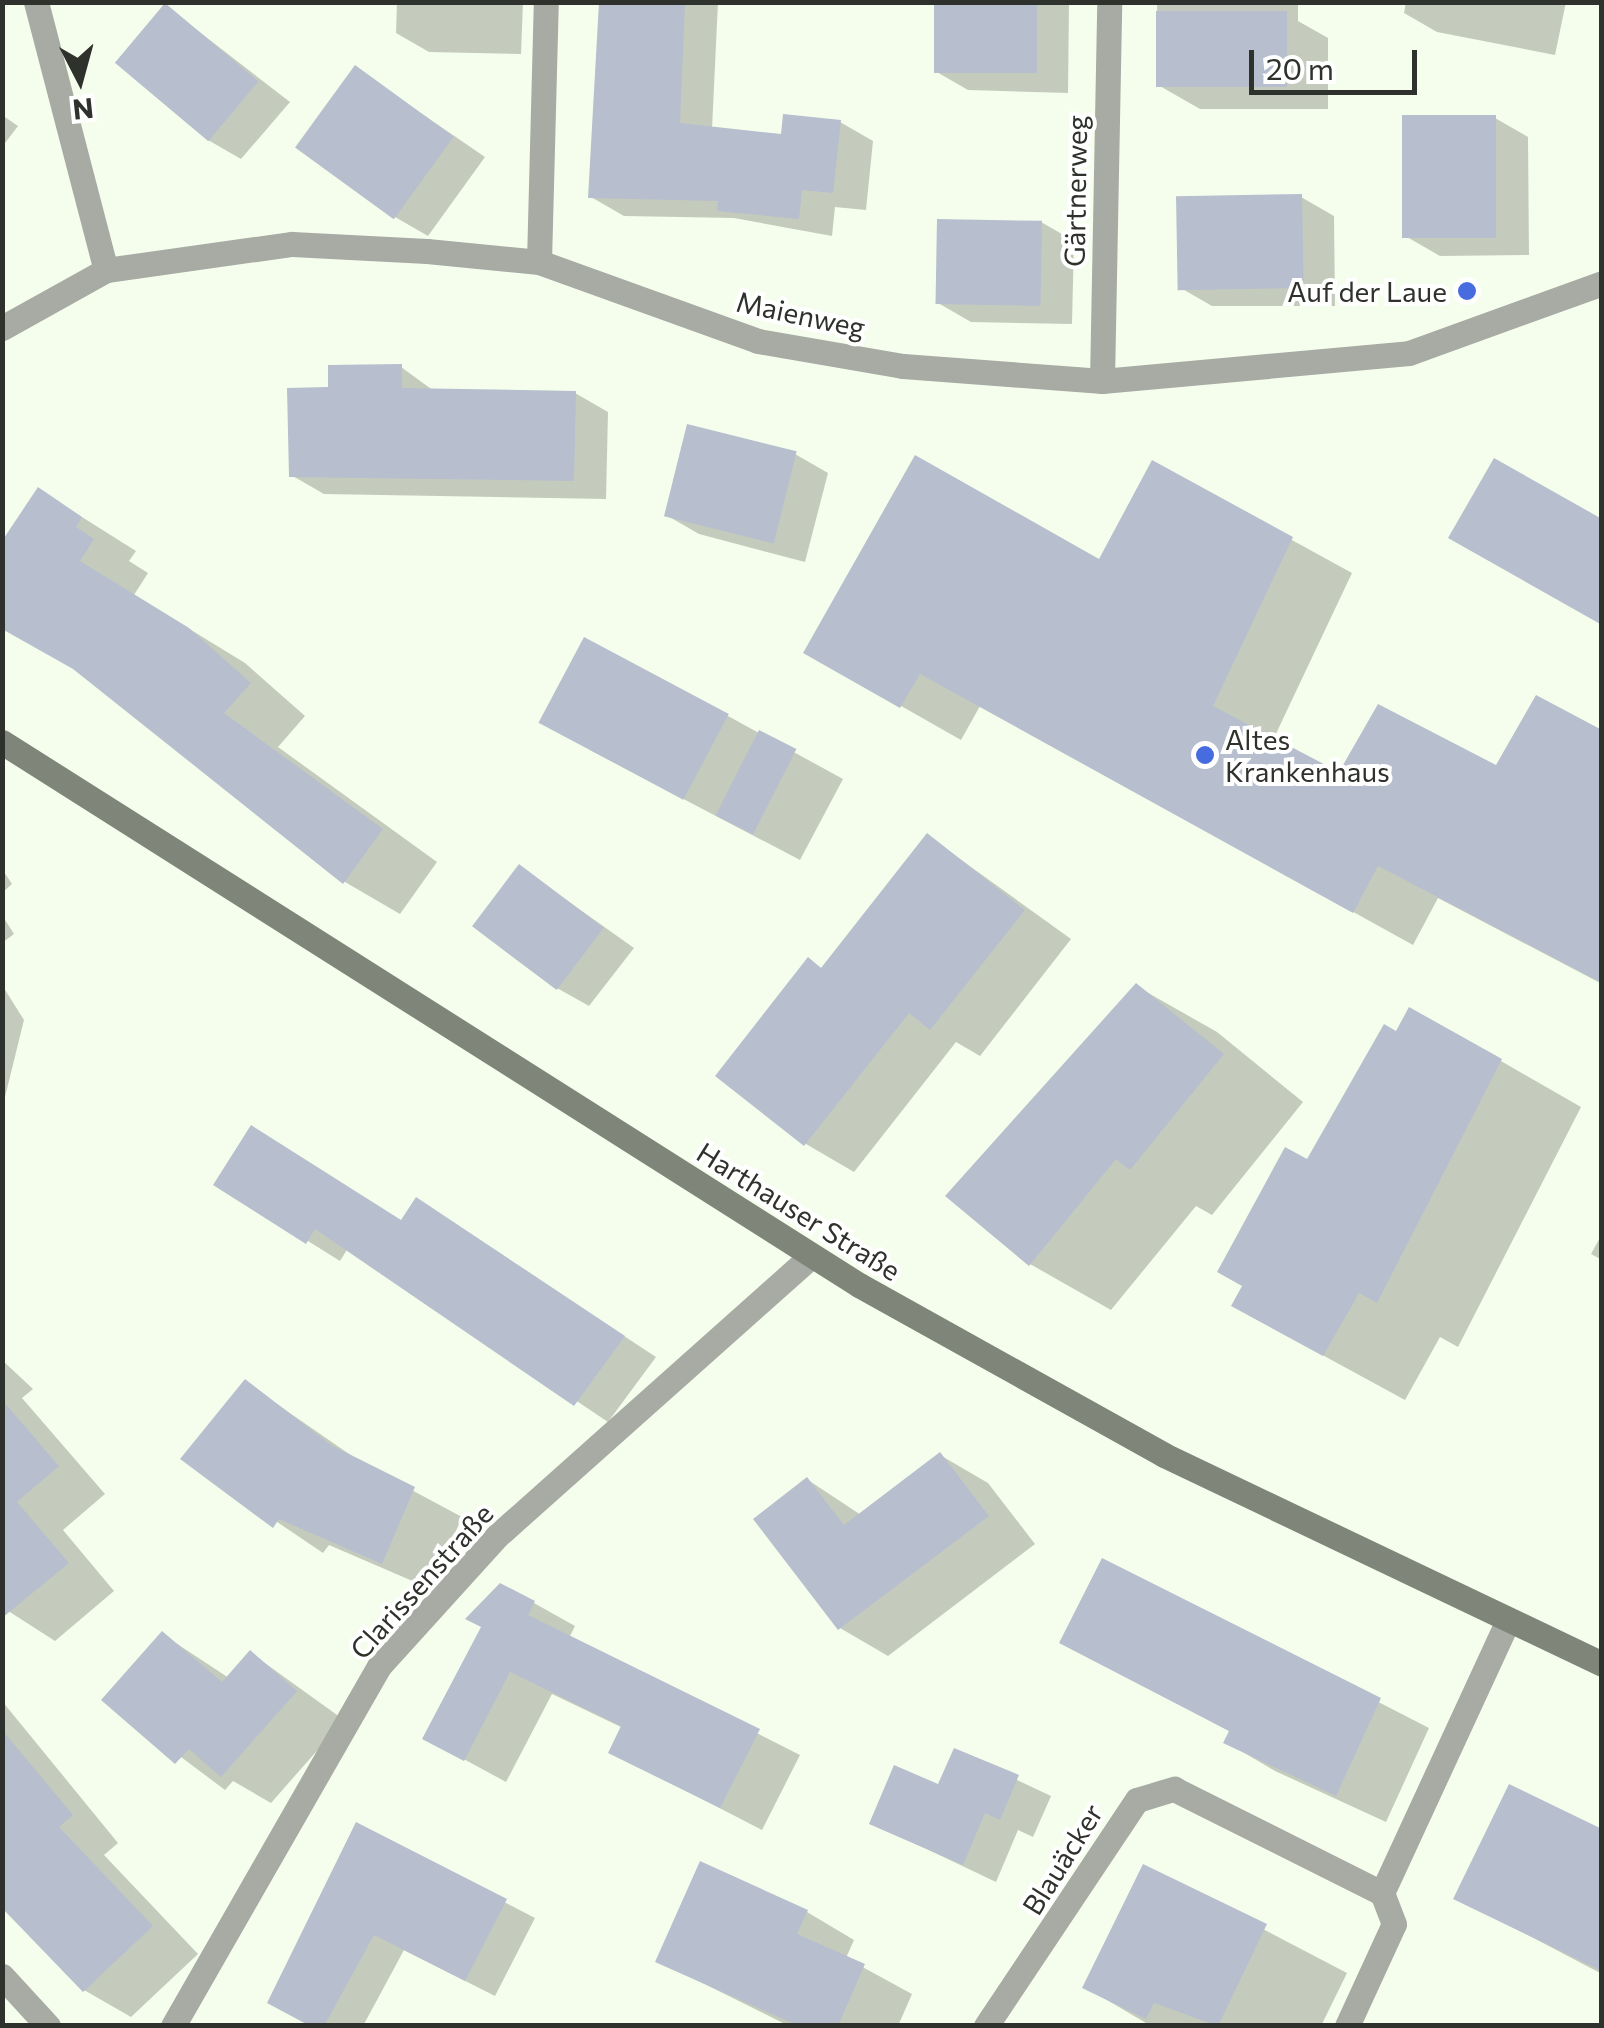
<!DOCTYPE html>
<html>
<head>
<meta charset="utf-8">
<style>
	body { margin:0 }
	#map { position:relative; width:1604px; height:2028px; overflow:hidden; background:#f5feed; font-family:Commissioner,sans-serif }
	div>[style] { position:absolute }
	.shadow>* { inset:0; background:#0003 }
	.building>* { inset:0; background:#b7bece; transform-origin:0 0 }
	.street>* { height:25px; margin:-12.5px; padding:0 12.5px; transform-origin:12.5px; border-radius:12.5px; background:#a7aba4 }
	.secondary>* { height:25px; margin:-12.5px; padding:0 12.5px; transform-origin:12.5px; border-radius:12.5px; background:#80857a }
	.dots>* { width:28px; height:28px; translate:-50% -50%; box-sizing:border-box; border:5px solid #fff; border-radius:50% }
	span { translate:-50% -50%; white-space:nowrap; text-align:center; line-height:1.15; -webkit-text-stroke:8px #fff; paint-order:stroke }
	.street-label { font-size:28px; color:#2f322c }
	.poi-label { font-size:28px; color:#2f322c }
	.right { translate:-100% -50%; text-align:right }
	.left { translate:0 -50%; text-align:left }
	.frame { position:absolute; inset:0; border:5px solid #2f322c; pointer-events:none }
	.north { position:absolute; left:30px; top:30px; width:100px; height:100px; -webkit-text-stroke:8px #fff; paint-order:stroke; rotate:174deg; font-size:28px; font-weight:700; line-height:40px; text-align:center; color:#2f322c }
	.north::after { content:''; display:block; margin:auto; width:35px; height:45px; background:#2f322c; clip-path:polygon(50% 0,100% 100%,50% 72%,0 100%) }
	.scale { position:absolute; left:1249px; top:50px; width:168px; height:45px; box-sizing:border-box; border:5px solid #2f322c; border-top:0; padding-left:12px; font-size:30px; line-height:35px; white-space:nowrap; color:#2f322c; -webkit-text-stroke:8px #fff; paint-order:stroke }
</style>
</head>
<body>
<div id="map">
	<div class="shadow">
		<i style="clip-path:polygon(397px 2px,523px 2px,521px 54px,429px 52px,396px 33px)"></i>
		<i style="clip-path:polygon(601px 2px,718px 2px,712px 129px,783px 137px,840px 122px,873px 141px,866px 210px,835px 207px,832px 236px,734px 218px,624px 216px,591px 197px)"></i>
		<i style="clip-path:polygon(936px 2px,1069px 2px,1068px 93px,968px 90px,935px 71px)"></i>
		<i style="clip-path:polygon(1157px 2px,1298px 2px,1298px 21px,1328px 38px,1328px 109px,1200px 109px,1158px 85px)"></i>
		<i style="clip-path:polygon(1406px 2px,1566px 2px,1555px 55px,1437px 32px,1404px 13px)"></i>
		<i style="clip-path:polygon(166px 6px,290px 102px,241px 159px,208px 140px)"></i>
		<i style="clip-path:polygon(355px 68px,485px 157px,428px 236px,395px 217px)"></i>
		<i style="clip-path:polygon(2px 115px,18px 126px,2px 147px)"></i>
		<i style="clip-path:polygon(1495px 118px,1528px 137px,1529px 255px,1440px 256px,1407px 237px)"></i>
		<i style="clip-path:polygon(1301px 197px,1334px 216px,1335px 306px,1212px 306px,1179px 287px)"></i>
		<i style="clip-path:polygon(1041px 222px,1074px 241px,1072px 324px,971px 322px,938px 303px)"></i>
		<i style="clip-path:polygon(401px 367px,434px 391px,575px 393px,608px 412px,606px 499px,324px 494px,291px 475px,331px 389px)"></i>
		<i style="clip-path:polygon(795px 454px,828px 473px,805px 562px,699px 534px,666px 515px)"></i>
		<i style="clip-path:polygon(1153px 464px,1352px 573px,1273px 740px,1340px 776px,1497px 769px,1602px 733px,1602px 984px,1438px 898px,1413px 945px,980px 706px,961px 740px,806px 652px,1100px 562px)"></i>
		<i style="clip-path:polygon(39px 490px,136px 551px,129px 561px,148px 573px,134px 595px,245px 663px,305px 716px,278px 747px,437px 862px,400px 914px,345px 882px,75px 667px)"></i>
		<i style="clip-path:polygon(728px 716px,843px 779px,800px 860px,590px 750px)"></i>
		<i style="clip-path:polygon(928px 836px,1071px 939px,980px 1056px,956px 1042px,854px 1172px,806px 1144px,809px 961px,823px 969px)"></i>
		<i style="clip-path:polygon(520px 867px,634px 948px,589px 1006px,557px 988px)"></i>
		<i style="clip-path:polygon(2px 869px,12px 884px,2px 893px)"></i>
		<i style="clip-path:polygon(2px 915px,14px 934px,2px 943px)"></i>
		<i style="clip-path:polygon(2px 985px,24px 1020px,2px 1109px)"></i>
		<i style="clip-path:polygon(1136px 986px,1217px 1032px,1303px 1102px,1212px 1215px,1196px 1206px,1111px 1310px,1030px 1264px)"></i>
		<i style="clip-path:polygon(1397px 1034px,1501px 1061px,1581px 1107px,1458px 1347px,1440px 1337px,1405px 1400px,1315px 1351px,1308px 1163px)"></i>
		<i style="clip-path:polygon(217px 1184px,402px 1222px,417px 1200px,656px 1357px,608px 1422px,348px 1248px,340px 1261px)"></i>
		<i style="clip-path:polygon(1602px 1234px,1602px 1260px,1591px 1254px)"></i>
		<i style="clip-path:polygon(2px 1360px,33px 1389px,22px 1398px,105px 1494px,63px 1530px,114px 1591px,55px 1641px,2px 1607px)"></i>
		<i style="clip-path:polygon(245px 1382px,365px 1465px,462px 1517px,431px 1589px,329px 1545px,323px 1553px,184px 1459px)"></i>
		<i style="clip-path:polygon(940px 1455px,988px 1483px,1035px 1544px,888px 1656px,840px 1628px,808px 1480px,861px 1515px)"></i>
		<i style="clip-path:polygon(1104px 1561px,1429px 1728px,1386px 1822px,1275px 1771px,1226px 1742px,1231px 1732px,1062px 1642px)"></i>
		<i style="clip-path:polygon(534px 1603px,575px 1626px,569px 1638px,800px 1755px,762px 1830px,611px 1752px,623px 1728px,552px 1694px,506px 1782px,425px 1738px,484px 1627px)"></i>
		<i style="clip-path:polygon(162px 1634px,229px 1678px,251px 1653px,344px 1720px,271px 1803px,233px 1781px,225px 1790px,105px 1700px)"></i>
		<i style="clip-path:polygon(2px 1701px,118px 1843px,104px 1855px,198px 1954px,131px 2017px,84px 1990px,2px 1896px)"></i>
		<i style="clip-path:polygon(955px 1751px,1051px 1796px,1033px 1837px,1018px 1830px,996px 1882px,872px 1823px,940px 1787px)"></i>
		<i style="clip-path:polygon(357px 1826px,535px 1918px,495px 1996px,404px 1950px,363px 2026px,312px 2026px)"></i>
		<i style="clip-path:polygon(1602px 1832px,1602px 1974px,1457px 1898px)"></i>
		<i style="clip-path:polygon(1144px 1867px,1347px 1973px,1321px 2026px,1151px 2026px,1085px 1987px)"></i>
		<i style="clip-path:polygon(807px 1912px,854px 1940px,846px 1958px,912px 1994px,898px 2026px,789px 2026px,658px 1961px)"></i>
	</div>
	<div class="building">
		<i style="clip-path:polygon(599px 2px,685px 2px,680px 123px,781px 134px,783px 114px,841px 120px,833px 193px,802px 190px,799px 219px,717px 211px,718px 201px,588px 198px)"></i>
		<i style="left:934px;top:2px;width:103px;height:71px"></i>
		<i style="left:165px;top:3px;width:122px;height:78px;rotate:40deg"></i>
		<i style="left:1156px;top:11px;width:131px;height:76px"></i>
		<i style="left:355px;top:65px;width:122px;height:102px;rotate:36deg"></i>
		<i style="left:1496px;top:115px;width:123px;height:94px;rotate:90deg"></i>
		<i style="left:1302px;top:194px;width:94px;height:126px;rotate:89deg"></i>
		<i style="left:937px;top:219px;width:105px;height:85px;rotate:1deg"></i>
		<i style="clip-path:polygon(402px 364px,402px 388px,576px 391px,574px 481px,289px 477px,287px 388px,328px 387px,328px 365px)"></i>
		<i style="left:687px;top:424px;width:113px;height:95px;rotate:14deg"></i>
		<i style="clip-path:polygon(915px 455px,1099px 559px,1152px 460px,1293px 537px,1213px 706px,1339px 772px,1378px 704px,1496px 765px,1536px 695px,1602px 730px,1602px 983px,1378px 866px,1353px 913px,920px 674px,900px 708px,803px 653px)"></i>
		<i style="clip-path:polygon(1494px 458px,1602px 519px,1602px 625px,1448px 538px)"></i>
		<i style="clip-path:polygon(38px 487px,82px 517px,76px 527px,94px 539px,80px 561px,189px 628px,251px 683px,224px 713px,383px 829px,343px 884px,73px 669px,2px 629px,2px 541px)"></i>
		<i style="left:584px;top:637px;width:164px;height:97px;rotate:28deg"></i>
		<i style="left:759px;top:730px;width:42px;height:96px;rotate:27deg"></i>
		<i style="clip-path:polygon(927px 833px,1025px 910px,930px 1030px,909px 1013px,804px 1146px,715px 1076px,808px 957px,821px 968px)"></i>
		<i style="left:519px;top:864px;width:106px;height:78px;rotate:37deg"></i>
		<i style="clip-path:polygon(1136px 983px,1224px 1054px,1130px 1170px,1116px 1159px,1029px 1266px,945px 1196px)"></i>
		<i style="clip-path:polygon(1409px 1007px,1502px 1059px,1377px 1303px,1359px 1293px,1323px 1356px,1231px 1306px,1242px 1286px,1217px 1272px,1285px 1147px,1307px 1159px,1384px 1024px,1396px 1031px)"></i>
		<i style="clip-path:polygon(251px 1125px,401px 1220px,416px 1197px,625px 1336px,574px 1406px,315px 1229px,306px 1244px,213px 1185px)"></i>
		<i style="clip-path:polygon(245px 1379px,331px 1445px,415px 1487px,382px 1564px,279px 1519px,273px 1528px,180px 1459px)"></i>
		<i style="clip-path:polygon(2px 1400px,59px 1466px,17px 1502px,69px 1563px,2px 1618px)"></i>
		<i style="clip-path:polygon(940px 1452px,989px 1516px,838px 1630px,753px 1519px,807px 1477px,844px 1525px)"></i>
		<i style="clip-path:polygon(1102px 1558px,1381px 1698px,1336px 1796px,1223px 1743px,1229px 1731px,1059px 1643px)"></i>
		<i style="clip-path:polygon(500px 1583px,535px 1601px,528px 1615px,760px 1729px,720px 1808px,608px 1753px,621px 1726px,510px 1672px,464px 1761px,422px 1739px,481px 1627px,465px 1619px)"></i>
		<i style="clip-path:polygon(162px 1631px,222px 1682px,250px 1650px,297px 1691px,221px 1777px,189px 1749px,175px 1764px,101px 1700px)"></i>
		<i style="clip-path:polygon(2px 1730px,73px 1815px,59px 1827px,153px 1926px,83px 1992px,2px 1908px)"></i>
		<i style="clip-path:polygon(954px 1748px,1019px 1775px,1000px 1820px,985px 1813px,963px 1865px,869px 1824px,894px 1765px,938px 1784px)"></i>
		<i style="clip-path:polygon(1509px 1784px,1602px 1829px,1602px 1971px,1453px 1899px)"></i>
		<i style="clip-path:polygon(356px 1822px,507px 1899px,465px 1981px,374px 1935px,324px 2026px,310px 2026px,267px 2003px)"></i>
		<i style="clip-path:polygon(700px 1861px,808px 1910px,797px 1934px,865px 1964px,838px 2026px,799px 2026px,655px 1962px)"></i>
		<i style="clip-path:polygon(1143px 1864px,1267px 1924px,1218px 2026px,1154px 2003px,1146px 2019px,1082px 1988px)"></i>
	</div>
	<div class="street">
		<i style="left:36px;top:2px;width:277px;rotate:75.4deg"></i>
		<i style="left:539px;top:262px;width:260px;rotate:-88.5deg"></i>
		<i style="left:2px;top:328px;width:119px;rotate:-29.1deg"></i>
		<i style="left:106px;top:270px;width:188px;rotate:-8deg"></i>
		<i style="left:292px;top:244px;width:135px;rotate:3deg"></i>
		<i style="left:427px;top:251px;width:113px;rotate:5.6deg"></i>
		<i style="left:539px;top:262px;width:233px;rotate:19.8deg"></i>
		<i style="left:758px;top:341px;width:147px;rotate:9.8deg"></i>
		<i style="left:903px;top:366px;width:200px;rotate:4.3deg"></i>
		<i style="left:1102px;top:381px;width:308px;rotate:-5.2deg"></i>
		<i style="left:1409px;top:353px;width:205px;rotate:-19.9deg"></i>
		<i style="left:1102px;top:381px;width:379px;rotate:-88.9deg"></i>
		<i style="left:2px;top:1976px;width:68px;rotate:47.4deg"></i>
		<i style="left:173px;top:2026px;width:416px;rotate:-60.2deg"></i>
		<i style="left:380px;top:1665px;width:174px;rotate:-47.8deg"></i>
		<i style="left:497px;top:1536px;width:421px;rotate:-41.7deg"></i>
		<i style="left:986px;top:2026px;width:272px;rotate:-56.3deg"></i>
		<i style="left:1137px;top:1800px;width:39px;rotate:-17deg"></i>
		<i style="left:1174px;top:1789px;width:233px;rotate:26.6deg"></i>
		<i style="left:1382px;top:1893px;width:301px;rotate:-65.2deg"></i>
		<i style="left:1347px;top:2026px;width:112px;rotate:-65.3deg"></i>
		<i style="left:1394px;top:1924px;width:33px;rotate:-111deg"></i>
	</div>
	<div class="secondary">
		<i style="left:2px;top:742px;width:1015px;rotate:32.36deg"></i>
		<i style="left:859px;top:1285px;width:349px;rotate:29.1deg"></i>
		<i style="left:1164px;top:1455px;width:485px;rotate:25.5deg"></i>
	</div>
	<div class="dots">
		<i style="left:1467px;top:291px;background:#476cdf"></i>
		<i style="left:1205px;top:755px;background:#476cdf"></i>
	</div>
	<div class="street-label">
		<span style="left:1075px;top:191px;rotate:-89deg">Gärtnerweg</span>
		<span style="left:801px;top:314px;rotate:12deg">Maienweg</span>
		<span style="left:799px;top:1211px;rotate:32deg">Harthauser Straße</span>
		<span style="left:421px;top:1581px;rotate:-48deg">Clarissenstraße</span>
		<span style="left:1062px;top:1859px;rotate:-58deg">Blauäcker</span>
	</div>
	<div class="poi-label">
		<span class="right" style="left:1447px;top:291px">Auf der Laue</span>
		<span class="left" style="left:1225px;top:755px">Altes<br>Krankenhaus</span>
	</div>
	<div class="frame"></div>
	<div class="north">N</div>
	<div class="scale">20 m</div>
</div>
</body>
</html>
